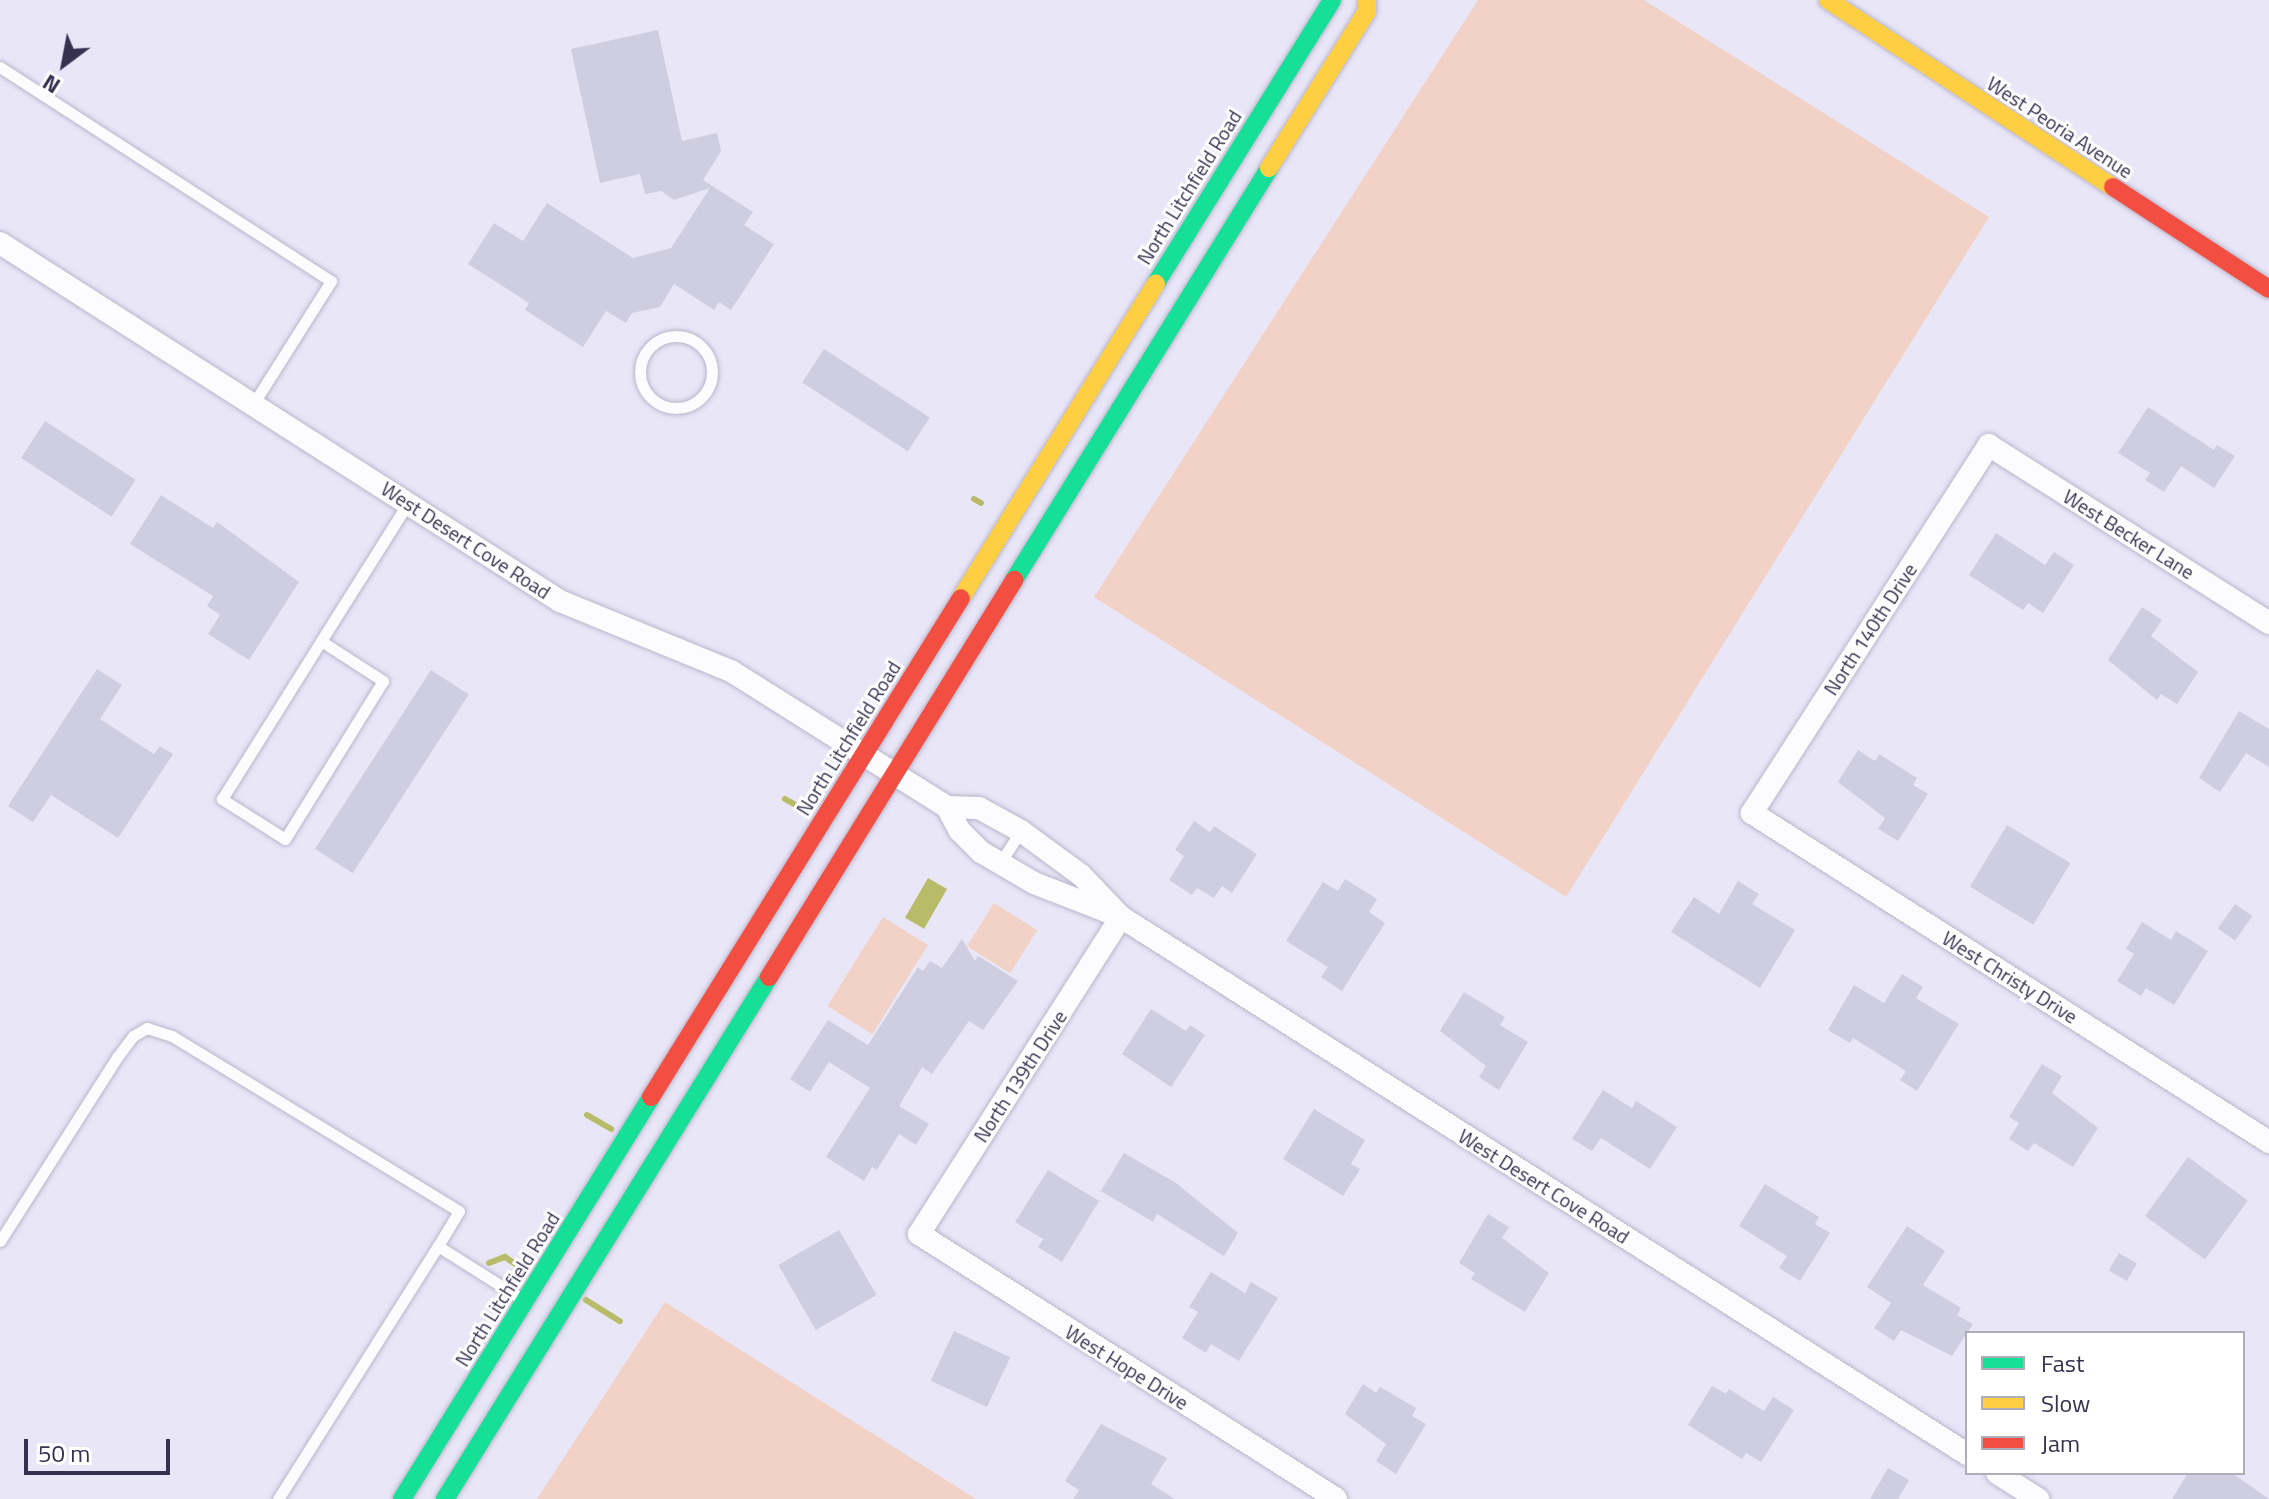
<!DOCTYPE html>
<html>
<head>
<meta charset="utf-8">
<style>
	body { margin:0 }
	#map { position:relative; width:2269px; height:1499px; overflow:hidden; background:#e9e6f8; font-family:"Titillium Web",sans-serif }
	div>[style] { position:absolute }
	.green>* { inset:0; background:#f2d2c7; transform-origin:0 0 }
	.water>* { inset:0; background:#b8bc69; transform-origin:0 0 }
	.stream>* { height:6px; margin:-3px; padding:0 3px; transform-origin:3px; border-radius:3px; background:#b8bc69 }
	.building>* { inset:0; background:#cfcee0; transform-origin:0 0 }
	.roads { filter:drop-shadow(0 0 2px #bab6cb) drop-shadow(0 0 2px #bab6cb) }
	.lane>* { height:11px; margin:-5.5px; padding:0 5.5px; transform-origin:5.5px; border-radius:5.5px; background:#fcfbfe }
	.lane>.ring { margin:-5.5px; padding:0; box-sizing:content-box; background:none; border:11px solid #fcfbfe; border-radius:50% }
	.street>* { height:22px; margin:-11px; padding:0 11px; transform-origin:11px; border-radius:11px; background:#fcfbfe }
	.fast>* { height:18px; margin:-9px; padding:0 9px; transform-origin:9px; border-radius:9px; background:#16e098 }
	.slow>* { height:18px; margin:-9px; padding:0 9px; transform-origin:9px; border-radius:9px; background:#ffcf43 }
	.jam>* { height:18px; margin:-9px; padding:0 9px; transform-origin:9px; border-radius:9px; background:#f24e42 }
	span { translate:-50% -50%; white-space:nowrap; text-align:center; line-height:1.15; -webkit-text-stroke:6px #fff; paint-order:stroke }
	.street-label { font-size:20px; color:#373150 }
	.legend { position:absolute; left:1965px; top:1331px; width:280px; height:144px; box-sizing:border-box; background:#fff; border:2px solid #afadb9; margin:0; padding:10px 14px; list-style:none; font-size:24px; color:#373150 }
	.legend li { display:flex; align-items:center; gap:16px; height:40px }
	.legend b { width:40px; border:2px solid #afadb9 }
	.north { position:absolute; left:24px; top:24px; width:80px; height:80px; -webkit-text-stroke:6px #fff; paint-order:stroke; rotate:212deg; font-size:22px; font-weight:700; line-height:32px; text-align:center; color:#373150 }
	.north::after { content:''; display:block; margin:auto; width:28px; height:36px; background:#373150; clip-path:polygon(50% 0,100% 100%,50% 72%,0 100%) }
	.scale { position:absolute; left:24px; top:1439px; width:146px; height:36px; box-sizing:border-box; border:4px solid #373150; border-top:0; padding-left:10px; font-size:24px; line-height:28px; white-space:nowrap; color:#373150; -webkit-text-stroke:6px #fff; paint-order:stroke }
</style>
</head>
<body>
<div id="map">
	<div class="green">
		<i style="clip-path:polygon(1478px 0,1644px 0,1989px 217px,1566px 897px,1094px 597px)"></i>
		<i style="left:994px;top:903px;width:51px;height:51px;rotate:32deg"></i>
		<i style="left:883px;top:917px;width:53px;height:105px;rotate:32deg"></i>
		<i style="clip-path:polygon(665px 1302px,976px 1499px,537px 1499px)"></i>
	</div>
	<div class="water">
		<i style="left:928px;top:878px;width:22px;height:46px;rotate:30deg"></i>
	</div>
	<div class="stream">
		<i style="left:974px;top:499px;width:8px;rotate:30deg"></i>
		<i style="left:785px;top:799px;width:25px;rotate:29deg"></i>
		<i style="left:587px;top:1115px;width:28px;rotate:30deg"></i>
		<i style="left:489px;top:1263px;width:17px;rotate:-21deg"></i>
		<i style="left:505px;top:1257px;width:14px;rotate:34deg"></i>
		<i style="left:586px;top:1300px;width:40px;rotate:32deg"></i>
	</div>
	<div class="building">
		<i style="clip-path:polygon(658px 30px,682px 141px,717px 133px,721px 151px,703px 180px,753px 212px,744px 225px,774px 244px,731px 310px,719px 302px,714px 310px,674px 284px,660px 307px,632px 313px,626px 323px,606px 311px,583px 347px,525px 310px,529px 303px,468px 264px,494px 223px,523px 241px,547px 203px,633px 258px,671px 248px,710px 188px,674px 200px,661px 191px,645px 194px,640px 174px,600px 183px,571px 49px)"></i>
		<i style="left:824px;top:349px;width:126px;height:40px;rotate:33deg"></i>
		<i style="clip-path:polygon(2148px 407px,2214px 450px,2217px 445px,2235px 456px,2214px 488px,2181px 466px,2164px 492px,2145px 480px,2150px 473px,2118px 453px)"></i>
		<i style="left:45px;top:421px;width:108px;height:44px;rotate:33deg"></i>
		<i style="clip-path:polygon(161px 495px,213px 528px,217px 522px,299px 582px,249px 660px,208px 634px,220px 615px,207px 606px,213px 596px,130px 544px)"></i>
		<i style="clip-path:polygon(1996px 533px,2045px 565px,2054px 552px,2074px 565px,2043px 613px,2028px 603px,2023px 610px,1969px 575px)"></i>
		<i style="clip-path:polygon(2142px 607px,2162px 620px,2151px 636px,2198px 672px,2177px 704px,2161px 694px,2157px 700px,2108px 660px)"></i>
		<i style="clip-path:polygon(97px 669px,122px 685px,100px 719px,154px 754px,160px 746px,173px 754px,118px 838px,51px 795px,33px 822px,8px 806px)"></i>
		<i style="left:431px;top:670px;width:45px;height:213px;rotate:33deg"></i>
		<i style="clip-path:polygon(2239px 711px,2269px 729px,2269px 767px,2246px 753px,2220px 792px,2199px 778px)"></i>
		<i style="clip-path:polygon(1858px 750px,1875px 761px,1879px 754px,1917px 778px,1913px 785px,1928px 794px,1898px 841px,1878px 829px,1885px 818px,1838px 782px)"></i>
		<i style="clip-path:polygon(1194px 821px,1210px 832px,1214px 826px,1257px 854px,1232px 893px,1222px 886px,1214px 898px,1197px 888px,1192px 895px,1169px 880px,1184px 856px,1175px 850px)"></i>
		<i style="left:2007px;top:825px;width:74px;height:72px;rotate:31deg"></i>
		<i style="clip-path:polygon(1345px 879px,1377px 899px,1369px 912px,1385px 923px,1342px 991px,1321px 977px,1328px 967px,1286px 941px,1323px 882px,1338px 891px)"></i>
		<i style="clip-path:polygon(1738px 881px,1759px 894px,1752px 904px,1795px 930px,1760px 988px,1671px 932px,1694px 897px,1719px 914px)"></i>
		<i style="left:2235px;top:904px;width:21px;height:30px;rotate:35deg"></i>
		<i style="clip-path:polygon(2142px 922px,2171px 940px,2176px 931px,2208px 951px,2174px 1005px,2146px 988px,2141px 996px,2117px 981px,2134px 954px,2126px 949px)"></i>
		<i style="clip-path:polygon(962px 939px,975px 961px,978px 956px,1018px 981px,983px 1030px,969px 1021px,932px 1074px,922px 1067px,899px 1106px,929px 1124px,916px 1145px,899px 1134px,877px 1170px,872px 1167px,864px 1181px,826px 1157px,870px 1088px,829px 1062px,810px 1092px,790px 1079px,828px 1020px,868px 1045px,918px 967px,923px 971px,930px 961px,942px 968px)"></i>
		<i style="clip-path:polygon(1902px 974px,1923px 987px,1916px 998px,1959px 1024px,1917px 1091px,1900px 1080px,1906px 1071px,1853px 1038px,1850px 1043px,1828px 1030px,1854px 985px,1884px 1003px)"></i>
		<i style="clip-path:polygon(1464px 992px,1505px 1017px,1500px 1025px,1528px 1042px,1499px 1090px,1479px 1077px,1486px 1066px,1440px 1031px)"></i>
		<i style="clip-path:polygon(1151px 1009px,1186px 1031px,1190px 1025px,1205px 1035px,1171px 1087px,1122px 1054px)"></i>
		<i style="clip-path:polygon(2042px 1064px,2062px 1076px,2052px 1093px,2098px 1128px,2073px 1167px,2034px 1143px,2028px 1151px,2009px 1139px,2019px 1123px,2009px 1117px)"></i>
		<i style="clip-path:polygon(1603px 1090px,1632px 1108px,1636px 1101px,1677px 1127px,1650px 1169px,1601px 1138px,1592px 1151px,1572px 1139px)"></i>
		<i style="clip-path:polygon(1314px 1109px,1365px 1140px,1351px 1164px,1360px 1169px,1343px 1196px,1283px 1159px)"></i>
		<i style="clip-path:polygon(1124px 1153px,1176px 1183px,1238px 1233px,1224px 1256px,1157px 1214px,1153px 1222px,1101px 1191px)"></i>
		<i style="left:2188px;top:1157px;width:74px;height:73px;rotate:36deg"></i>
		<i style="clip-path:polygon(1048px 1170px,1099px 1201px,1062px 1262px,1038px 1247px,1043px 1239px,1015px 1222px)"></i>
		<i style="clip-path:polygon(1765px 1184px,1819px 1217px,1815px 1224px,1830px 1233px,1800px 1281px,1779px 1268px,1787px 1256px,1739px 1226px)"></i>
		<i style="clip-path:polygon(1488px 1214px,1509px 1227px,1502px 1238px,1549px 1273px,1525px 1312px,1471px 1279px,1475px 1273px,1459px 1263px)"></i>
		<i style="clip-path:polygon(1907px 1226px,1945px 1251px,1923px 1285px,1961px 1308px,1957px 1315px,1973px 1324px,1952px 1356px,1901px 1330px,1894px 1341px,1874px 1328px,1891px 1303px,1867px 1287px)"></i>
		<i style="left:839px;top:1230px;width:75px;height:70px;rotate:60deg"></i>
		<i style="left:2119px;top:1253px;width:21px;height:20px;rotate:31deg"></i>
		<i style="clip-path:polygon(1211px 1272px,1245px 1293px,1251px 1282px,1278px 1298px,1239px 1361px,1211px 1344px,1206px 1353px,1182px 1338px,1198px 1312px,1189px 1307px)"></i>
		<i style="left:954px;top:1331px;width:62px;height:55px;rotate:25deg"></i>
		<i style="clip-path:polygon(1363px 1384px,1376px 1393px,1380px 1387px,1416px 1408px,1412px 1416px,1426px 1424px,1396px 1474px,1376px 1461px,1386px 1444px,1345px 1414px)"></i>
		<i style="clip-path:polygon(1712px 1386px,1726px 1394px,1729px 1389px,1764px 1411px,1773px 1397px,1794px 1410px,1761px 1462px,1746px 1453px,1742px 1459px,1688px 1425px)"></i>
		<i style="clip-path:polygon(1101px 1424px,1167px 1458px,1151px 1484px,1175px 1499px,1073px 1499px,1079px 1490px,1065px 1481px)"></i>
		<i style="clip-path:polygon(1888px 1468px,1909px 1480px,1898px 1499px,1870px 1499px)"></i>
		<i style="clip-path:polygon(2188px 1473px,2232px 1473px,2269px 1499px,2172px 1499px)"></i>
	</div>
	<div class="roads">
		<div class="lane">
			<i style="left:0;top:67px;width:394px;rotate:32.9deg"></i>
			<i style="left:331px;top:281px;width:144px;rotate:122.3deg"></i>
			<i class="ring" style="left:640px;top:336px;width:61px;height:61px"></i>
			<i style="left:321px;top:641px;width:74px;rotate:32.8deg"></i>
			<i style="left:383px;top:681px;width:186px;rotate:121.8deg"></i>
			<i style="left:285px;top:839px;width:75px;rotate:-147.6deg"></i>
			<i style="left:222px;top:799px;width:186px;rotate:-57.9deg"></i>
			<i style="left:321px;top:641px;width:77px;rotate:-57.8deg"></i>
			<i style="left:362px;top:576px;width:86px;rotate:-57.8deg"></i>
			<i style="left:1000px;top:863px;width:38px;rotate:-57deg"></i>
			<i style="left:0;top:1241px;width:219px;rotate:-57.5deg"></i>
			<i style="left:118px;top:1056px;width:25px;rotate:-53deg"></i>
			<i style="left:133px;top:1036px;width:16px;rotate:-30deg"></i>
			<i style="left:147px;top:1028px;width:26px;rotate:18deg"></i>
			<i style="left:172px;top:1036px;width:336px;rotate:31.4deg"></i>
			<i style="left:459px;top:1211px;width:41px;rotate:121deg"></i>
			<i style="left:438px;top:1246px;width:103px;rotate:32.3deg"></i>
			<i style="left:278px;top:1499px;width:299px;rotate:-57.7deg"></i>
		</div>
		<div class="street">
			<i style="left:0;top:243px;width:665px;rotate:32.59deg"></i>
			<i style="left:560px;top:601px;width:185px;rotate:22.3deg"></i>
			<i style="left:731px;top:671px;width:255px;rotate:32.2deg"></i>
			<i style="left:947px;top:807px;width:27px;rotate:62deg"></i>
			<i style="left:960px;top:831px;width:30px;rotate:45deg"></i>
			<i style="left:981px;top:852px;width:61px;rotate:30.3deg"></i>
			<i style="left:1034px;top:883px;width:93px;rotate:21.3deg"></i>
			<i style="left:2269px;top:623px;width:332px;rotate:-147.6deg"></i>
			<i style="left:1989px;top:445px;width:438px;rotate:122.8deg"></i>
			<i style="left:1752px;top:813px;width:613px;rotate:32.47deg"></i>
			<i style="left:947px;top:807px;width:32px;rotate:2deg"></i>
			<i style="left:979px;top:808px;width:48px;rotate:28.7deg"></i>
			<i style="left:1021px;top:831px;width:74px;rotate:36.3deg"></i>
			<i style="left:1081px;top:875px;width:58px;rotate:46.4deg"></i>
			<i style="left:1121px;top:917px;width:1002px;rotate:32.41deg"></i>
			<i style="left:1121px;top:917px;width:376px;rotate:122.5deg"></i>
			<i style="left:919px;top:1234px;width:494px;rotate:32.4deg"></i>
			<i style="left:1997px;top:1473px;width:49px;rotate:32.4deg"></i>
		</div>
		<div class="fast">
			<i style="left:1156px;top:283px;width:333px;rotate:-58.1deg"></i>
			<i style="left:1014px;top:580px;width:485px;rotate:-58.2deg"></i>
			<i style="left:402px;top:1499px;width:473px;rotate:-58.2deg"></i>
			<i style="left:445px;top:1499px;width:614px;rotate:-58.17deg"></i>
		</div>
		<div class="slow">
			<i style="left:1828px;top:0;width:341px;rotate:33.3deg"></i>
			<i style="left:1269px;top:168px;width:185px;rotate:-58deg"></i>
			<i style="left:1367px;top:11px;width:11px;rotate:-90deg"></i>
			<i style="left:961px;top:598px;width:370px;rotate:-58.2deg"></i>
		</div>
		<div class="jam">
			<i style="left:2113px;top:187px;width:186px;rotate:33.2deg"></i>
			<i style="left:769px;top:977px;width:467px;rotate:-58.3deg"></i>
			<i style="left:651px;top:1097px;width:587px;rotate:-58.15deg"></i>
		</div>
	</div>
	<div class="street-label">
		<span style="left:2060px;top:127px;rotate:33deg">West Peoria Avenue</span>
		<span style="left:1189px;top:187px;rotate:-58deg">North Litchfield Road</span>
		<span style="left:2129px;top:534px;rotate:32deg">West Becker Lane</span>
		<span style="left:466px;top:540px;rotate:33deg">West Desert Cove Road</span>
		<span style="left:1870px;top:629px;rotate:-57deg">North 140th Drive</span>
		<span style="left:848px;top:738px;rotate:-58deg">North Litchfield Road</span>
		<span style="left:2010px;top:977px;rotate:32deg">West Christy Drive</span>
		<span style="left:1020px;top:1076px;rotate:-57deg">North 139th Drive</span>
		<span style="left:1544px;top:1186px;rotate:32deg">West Desert Cove Road</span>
		<span style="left:507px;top:1289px;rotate:-58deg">North Litchfield Road</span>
		<span style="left:1127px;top:1367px;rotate:32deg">West Hope Drive</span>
	</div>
	<ul class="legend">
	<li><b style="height:10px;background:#16e098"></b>Fast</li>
	<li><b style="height:10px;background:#ffcf43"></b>Slow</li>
	<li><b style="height:10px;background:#f24e42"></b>Jam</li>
	</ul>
	<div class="north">N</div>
	<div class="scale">50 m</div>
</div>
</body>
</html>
